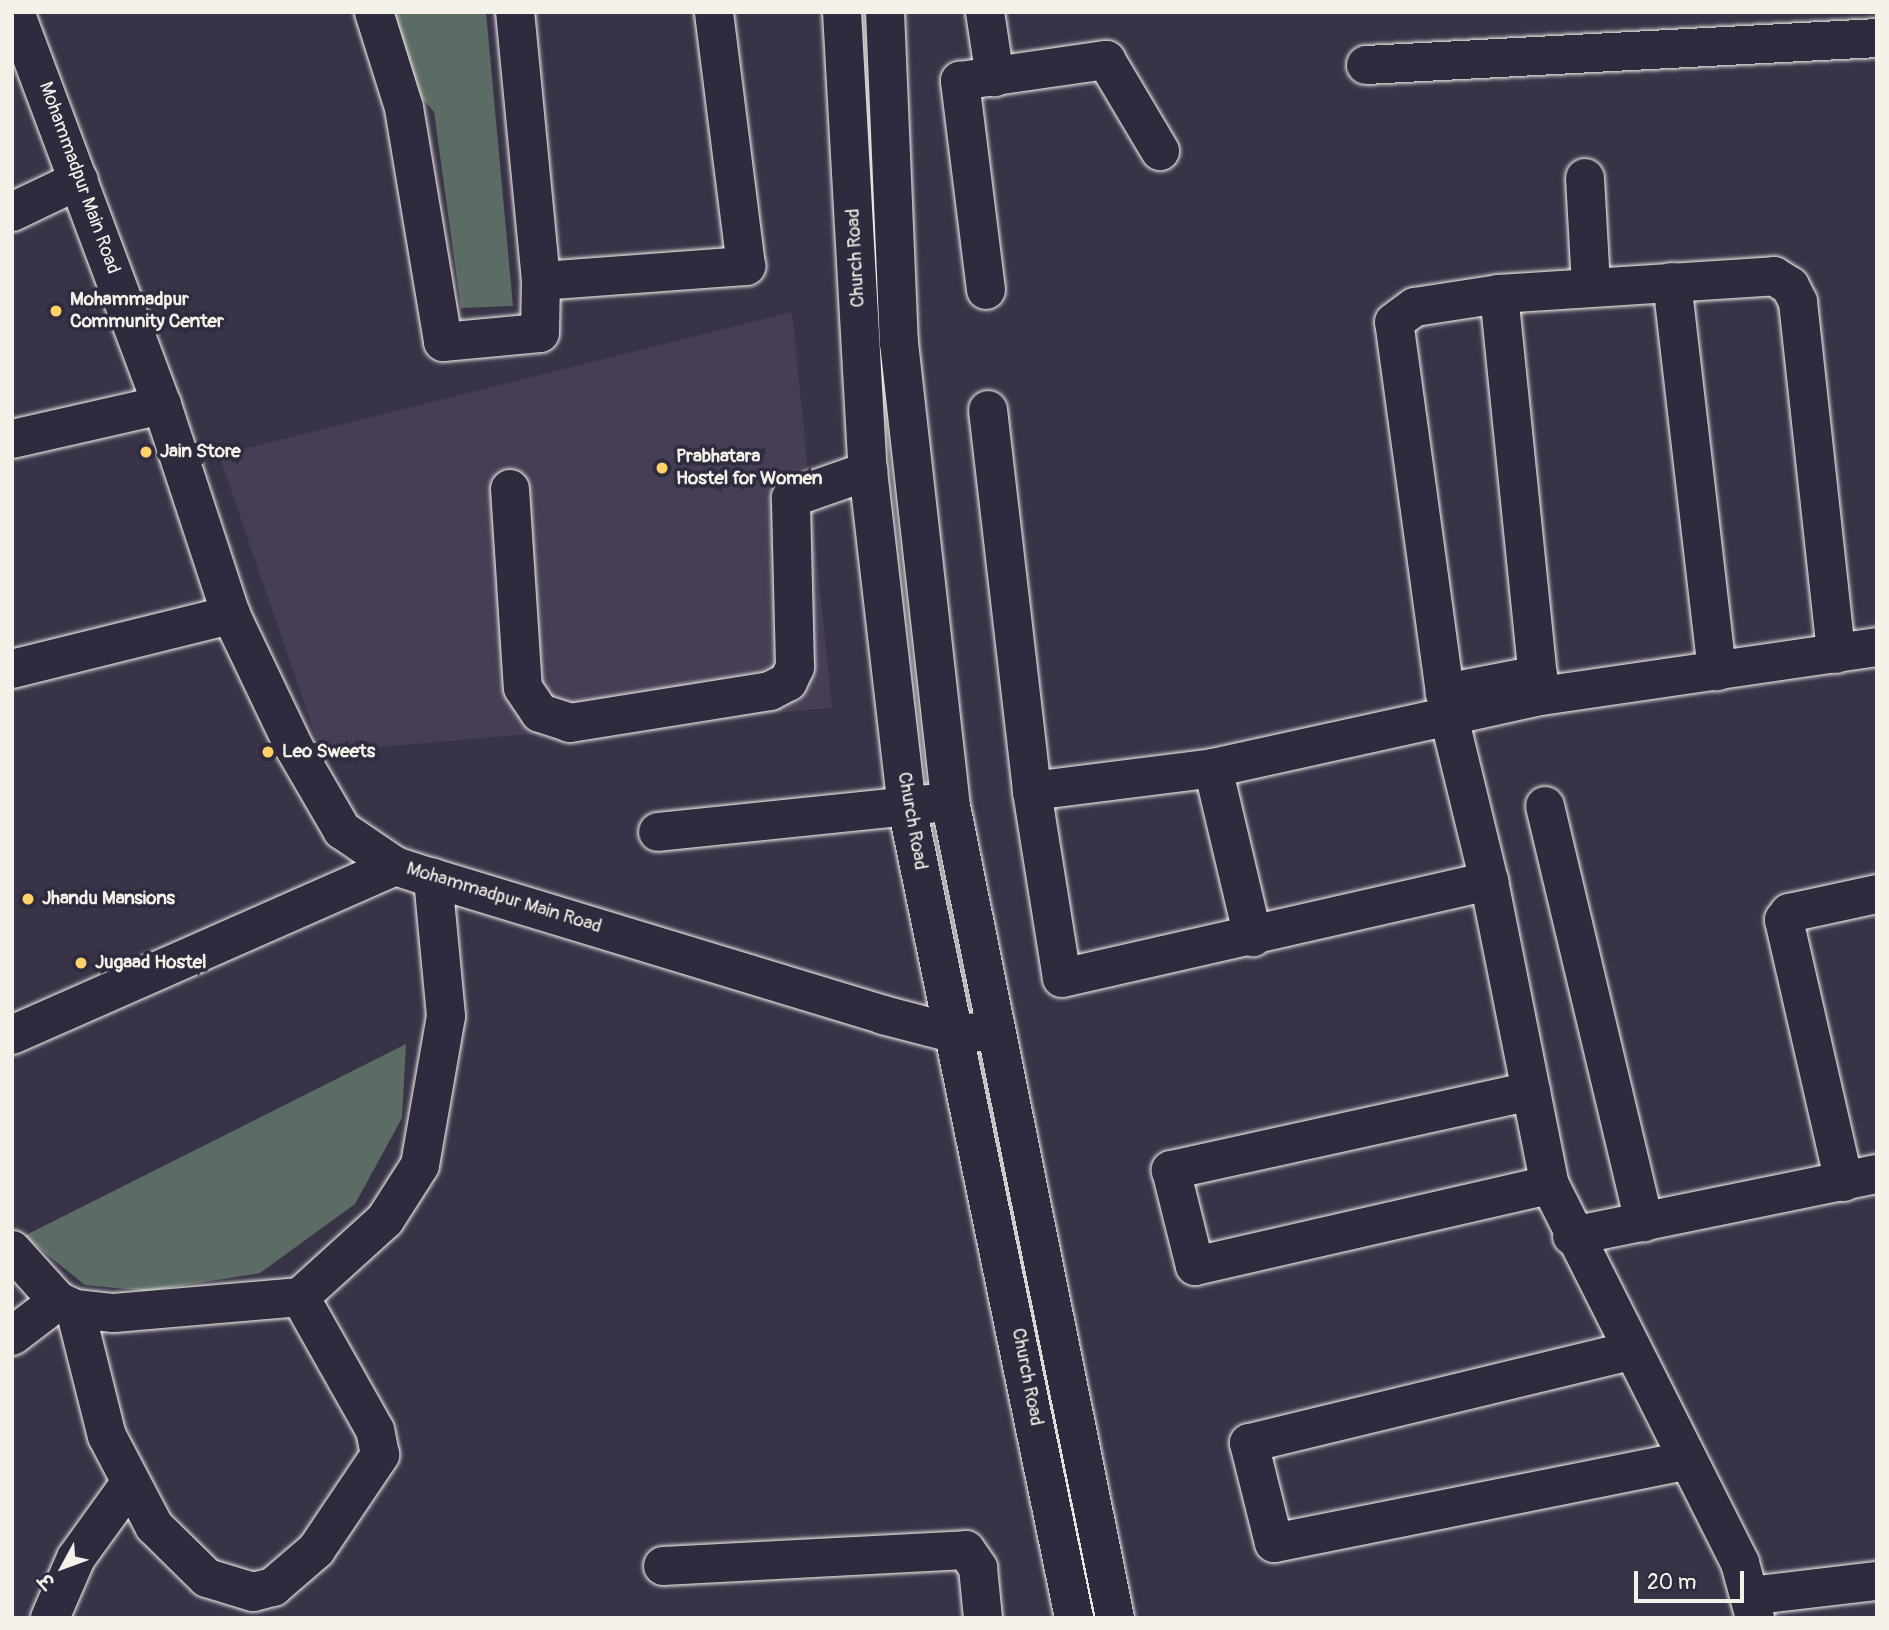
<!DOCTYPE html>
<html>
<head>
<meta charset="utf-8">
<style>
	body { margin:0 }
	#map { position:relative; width:1889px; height:1630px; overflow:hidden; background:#393348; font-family:Pangolin,"Playpen Sans Deva",sans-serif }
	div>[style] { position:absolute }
	.built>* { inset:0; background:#453e55 }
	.green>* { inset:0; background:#5b6c64 }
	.roads { filter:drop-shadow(0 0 2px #f4f1e8) drop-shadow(0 0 2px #f4f1e8) }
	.minor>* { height:38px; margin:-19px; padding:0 19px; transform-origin:19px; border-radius:19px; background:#2f2a3d }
	.dots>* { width:19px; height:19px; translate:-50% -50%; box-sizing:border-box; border:4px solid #2f2a3d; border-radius:50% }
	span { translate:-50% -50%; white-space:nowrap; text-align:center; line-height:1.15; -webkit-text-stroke:7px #2f2a3d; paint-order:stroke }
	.street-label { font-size:19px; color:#f4f1e8 }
	.poi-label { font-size:19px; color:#f4f1e8; font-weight:700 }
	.left { translate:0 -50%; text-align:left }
	.frame { position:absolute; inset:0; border:14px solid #f4f1e8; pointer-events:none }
	.north { position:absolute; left:28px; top:1532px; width:70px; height:70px; -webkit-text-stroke:5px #2f2a3d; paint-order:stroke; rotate:229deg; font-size:19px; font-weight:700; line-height:28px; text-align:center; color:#f4f1e8 }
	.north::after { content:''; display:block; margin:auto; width:24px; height:32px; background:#f4f1e8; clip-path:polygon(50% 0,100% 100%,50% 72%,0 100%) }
	.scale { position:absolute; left:1634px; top:1571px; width:110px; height:32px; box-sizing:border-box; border:4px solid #f4f1e8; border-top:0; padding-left:9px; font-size:21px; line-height:24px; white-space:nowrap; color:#f4f1e8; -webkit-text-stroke:5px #2f2a3d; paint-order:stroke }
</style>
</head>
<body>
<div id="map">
	<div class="built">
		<i style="clip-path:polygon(792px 312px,832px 708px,321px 752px,219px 455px)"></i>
	</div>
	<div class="green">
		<i style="clip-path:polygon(394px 12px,486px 12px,513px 306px,461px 308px,434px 112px,404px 77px)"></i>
		<i style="clip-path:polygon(406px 1044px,402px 1118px,355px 1204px,260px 1273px,147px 1291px,85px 1285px,24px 1236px)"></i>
	</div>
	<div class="roads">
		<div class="minor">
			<i style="left:15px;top:12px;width:420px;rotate:69.5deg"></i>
			<i style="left:162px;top:405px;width:221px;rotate:71.8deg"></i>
			<i style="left:231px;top:615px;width:148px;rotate:64.5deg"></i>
			<i style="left:295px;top:749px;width:94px;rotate:59.9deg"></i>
			<i style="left:342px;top:830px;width:64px;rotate:34.2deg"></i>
			<i style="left:395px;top:866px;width:40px;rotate:18deg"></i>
			<i style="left:433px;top:878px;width:470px;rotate:16.9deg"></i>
			<i style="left:883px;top:1015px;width:75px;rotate:14.6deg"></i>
			<i style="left:956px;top:1034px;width:23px;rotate:-5deg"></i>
			<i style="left:374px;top:12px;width:101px;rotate:72.6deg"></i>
			<i style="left:404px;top:108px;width:237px;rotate:80.5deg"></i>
			<i style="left:443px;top:342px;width:97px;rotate:-5.3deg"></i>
			<i style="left:540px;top:333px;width:52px;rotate:-88.9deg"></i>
			<i style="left:541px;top:281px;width:270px;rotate:-95.5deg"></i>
			<i style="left:842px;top:12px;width:460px;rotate:86.8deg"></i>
			<i style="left:868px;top:471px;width:338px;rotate:83.4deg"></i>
			<i style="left:907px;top:807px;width:828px;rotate:78.36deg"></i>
			<i style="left:885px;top:12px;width:331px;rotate:87.6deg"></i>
			<i style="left:899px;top:343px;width:461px;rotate:83.6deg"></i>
			<i style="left:950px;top:801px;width:833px;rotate:78.58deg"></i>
			<i style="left:985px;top:12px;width:66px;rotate:81.3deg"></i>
			<i style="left:1366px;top:65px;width:512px;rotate:-3.02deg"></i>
			<i style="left:1585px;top:178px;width:108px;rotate:86.8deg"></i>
			<i style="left:12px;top:212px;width:74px;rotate:-25.5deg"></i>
			<i style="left:541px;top:281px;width:206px;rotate:-4.2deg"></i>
			<i style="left:746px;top:266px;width:256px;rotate:-97.2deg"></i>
			<i style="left:1672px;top:282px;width:392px;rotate:83.4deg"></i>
			<i style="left:986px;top:290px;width:211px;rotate:-97.1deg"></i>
			<i style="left:960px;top:81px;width:148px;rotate:-8.2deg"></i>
			<i style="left:1106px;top:60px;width:106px;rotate:59.3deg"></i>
			<i style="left:1499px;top:294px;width:383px;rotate:84.2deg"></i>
			<i style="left:1538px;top:675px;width:95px;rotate:169deg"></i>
			<i style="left:1445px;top:693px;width:374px;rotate:-97.8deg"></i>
			<i style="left:1394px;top:322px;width:26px;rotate:-36deg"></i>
			<i style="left:1415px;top:307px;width:85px;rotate:-8.8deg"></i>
			<i style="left:1499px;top:294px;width:276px;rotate:-3.7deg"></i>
			<i style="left:1774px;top:276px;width:19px;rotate:32deg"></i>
			<i style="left:1790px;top:286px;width:18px;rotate:63deg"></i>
			<i style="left:1798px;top:302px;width:354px;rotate:83.8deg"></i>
			<i style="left:988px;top:410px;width:384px;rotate:83.4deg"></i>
			<i style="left:1032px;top:791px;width:189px;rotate:80.9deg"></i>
			<i style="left:1062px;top:978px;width:438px;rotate:-12.8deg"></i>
			<i style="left:12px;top:439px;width:154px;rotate:-12.8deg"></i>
			<i style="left:510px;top:489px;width:199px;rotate:86.3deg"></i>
			<i style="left:523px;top:688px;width:30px;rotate:56deg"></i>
			<i style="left:540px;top:713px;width:32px;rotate:18deg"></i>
			<i style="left:570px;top:723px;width:203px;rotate:-9.1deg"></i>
			<i style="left:770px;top:691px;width:20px;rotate:-27deg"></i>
			<i style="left:788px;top:682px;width:17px;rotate:-65deg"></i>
			<i style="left:795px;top:667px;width:169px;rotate:-91.4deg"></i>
			<i style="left:791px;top:498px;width:82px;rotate:-19.3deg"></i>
			<i style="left:12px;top:669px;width:226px;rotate:-13.9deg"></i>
			<i style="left:1449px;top:717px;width:169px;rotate:76.3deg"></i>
			<i style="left:1489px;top:881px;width:310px;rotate:78.7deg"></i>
			<i style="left:1550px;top:1185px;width:423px;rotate:63.3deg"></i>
			<i style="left:1740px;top:1563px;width:57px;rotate:74.7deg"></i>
			<i style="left:1213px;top:768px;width:174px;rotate:76.7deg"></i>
			<i style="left:1032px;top:791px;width:182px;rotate:-7.2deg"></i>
			<i style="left:1213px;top:768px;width:336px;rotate:-12.4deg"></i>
			<i style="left:1541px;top:696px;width:340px;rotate:-8.3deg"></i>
			<i style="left:1545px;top:806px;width:428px;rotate:76.6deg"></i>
			<i style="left:658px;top:832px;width:274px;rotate:-5.9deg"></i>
			<i style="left:12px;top:1035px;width:419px;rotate:-23.8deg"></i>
			<i style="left:1531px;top:1091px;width:369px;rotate:167.6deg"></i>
			<i style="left:1171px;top:1170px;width:99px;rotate:76deg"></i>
			<i style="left:1195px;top:1266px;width:364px;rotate:-12.9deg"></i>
			<i style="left:1844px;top:1182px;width:269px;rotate:-102.9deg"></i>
			<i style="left:1784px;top:920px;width:9px;rotate:-54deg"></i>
			<i style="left:1789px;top:913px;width:90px;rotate:-12.2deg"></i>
			<i style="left:1572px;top:1236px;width:311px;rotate:-11.5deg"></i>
			<i style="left:12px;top:1250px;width:69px;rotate:48deg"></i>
			<i style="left:58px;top:1301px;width:19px;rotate:25deg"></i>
			<i style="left:75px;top:1309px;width:39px;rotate:6deg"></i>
			<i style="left:114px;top:1313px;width:187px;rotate:-4.9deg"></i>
			<i style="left:300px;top:1297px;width:115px;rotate:-42.2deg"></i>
			<i style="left:385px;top:1220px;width:65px;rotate:-57.5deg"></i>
			<i style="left:420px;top:1165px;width:151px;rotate:-80.1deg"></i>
			<i style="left:446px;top:1016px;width:139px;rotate:-95.4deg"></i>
			<i style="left:75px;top:1309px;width:131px;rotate:75.9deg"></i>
			<i style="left:107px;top:1436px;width:102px;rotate:62.4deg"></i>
			<i style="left:154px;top:1526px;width:74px;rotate:44.5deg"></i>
			<i style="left:207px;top:1578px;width:48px;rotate:16.9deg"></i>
			<i style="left:253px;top:1592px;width:21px;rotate:-14deg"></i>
			<i style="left:273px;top:1587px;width:57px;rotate:-40.7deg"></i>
			<i style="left:316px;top:1550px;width:115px;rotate:-56deg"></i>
			<i style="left:380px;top:1455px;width:25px;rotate:-101deg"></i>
			<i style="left:375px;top:1430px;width:153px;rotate:-119.4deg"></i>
			<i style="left:12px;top:1336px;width:58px;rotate:-37.3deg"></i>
			<i style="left:1630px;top:1351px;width:392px;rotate:166.4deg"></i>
			<i style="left:1249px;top:1443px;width:103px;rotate:76deg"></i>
			<i style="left:1274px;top:1543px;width:422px;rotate:-11.3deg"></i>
			<i style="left:663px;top:1566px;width:303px;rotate:-3deg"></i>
			<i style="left:966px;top:1550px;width:22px;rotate:56deg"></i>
			<i style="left:978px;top:1568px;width:50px;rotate:84.3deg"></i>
			<i style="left:1749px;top:1596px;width:129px;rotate:-6.7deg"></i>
			<i style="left:50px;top:1618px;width:65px;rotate:-66.6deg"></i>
			<i style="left:76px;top:1558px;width:89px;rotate:-54.2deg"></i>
		</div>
	</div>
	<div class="dots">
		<i style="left:56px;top:311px;background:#ffd166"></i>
		<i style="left:146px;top:452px;background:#ffd166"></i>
		<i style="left:662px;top:468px;background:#ffd166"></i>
		<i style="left:268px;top:752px;background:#ffd166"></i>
		<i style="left:28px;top:899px;background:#ffd166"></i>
		<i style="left:81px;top:963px;background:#ffd166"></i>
	</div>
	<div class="street-label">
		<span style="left:79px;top:178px;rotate:70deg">Mohammadpur Main Road</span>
		<span style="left:856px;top:258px;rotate:-93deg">Church Road</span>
		<span style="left:912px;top:821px;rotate:80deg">Church Road</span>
		<span style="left:504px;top:898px;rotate:17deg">Mohammadpur Main Road</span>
		<span style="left:1027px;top:1377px;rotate:79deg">Church Road</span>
	</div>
	<div class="poi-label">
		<span class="left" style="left:70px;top:311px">Mohammadpur<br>Community Center</span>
		<span class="left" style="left:160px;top:452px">Jain Store</span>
		<span class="left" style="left:676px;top:468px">Prabhatara<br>Hostel for Women</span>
		<span class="left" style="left:282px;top:752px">Leo Sweets</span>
		<span class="left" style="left:42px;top:899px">Jhandu Mansions</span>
		<span class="left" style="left:95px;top:963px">Jugaad Hostel</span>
	</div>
	<div class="frame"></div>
	<div class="north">उ</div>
	<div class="scale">20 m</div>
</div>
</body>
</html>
